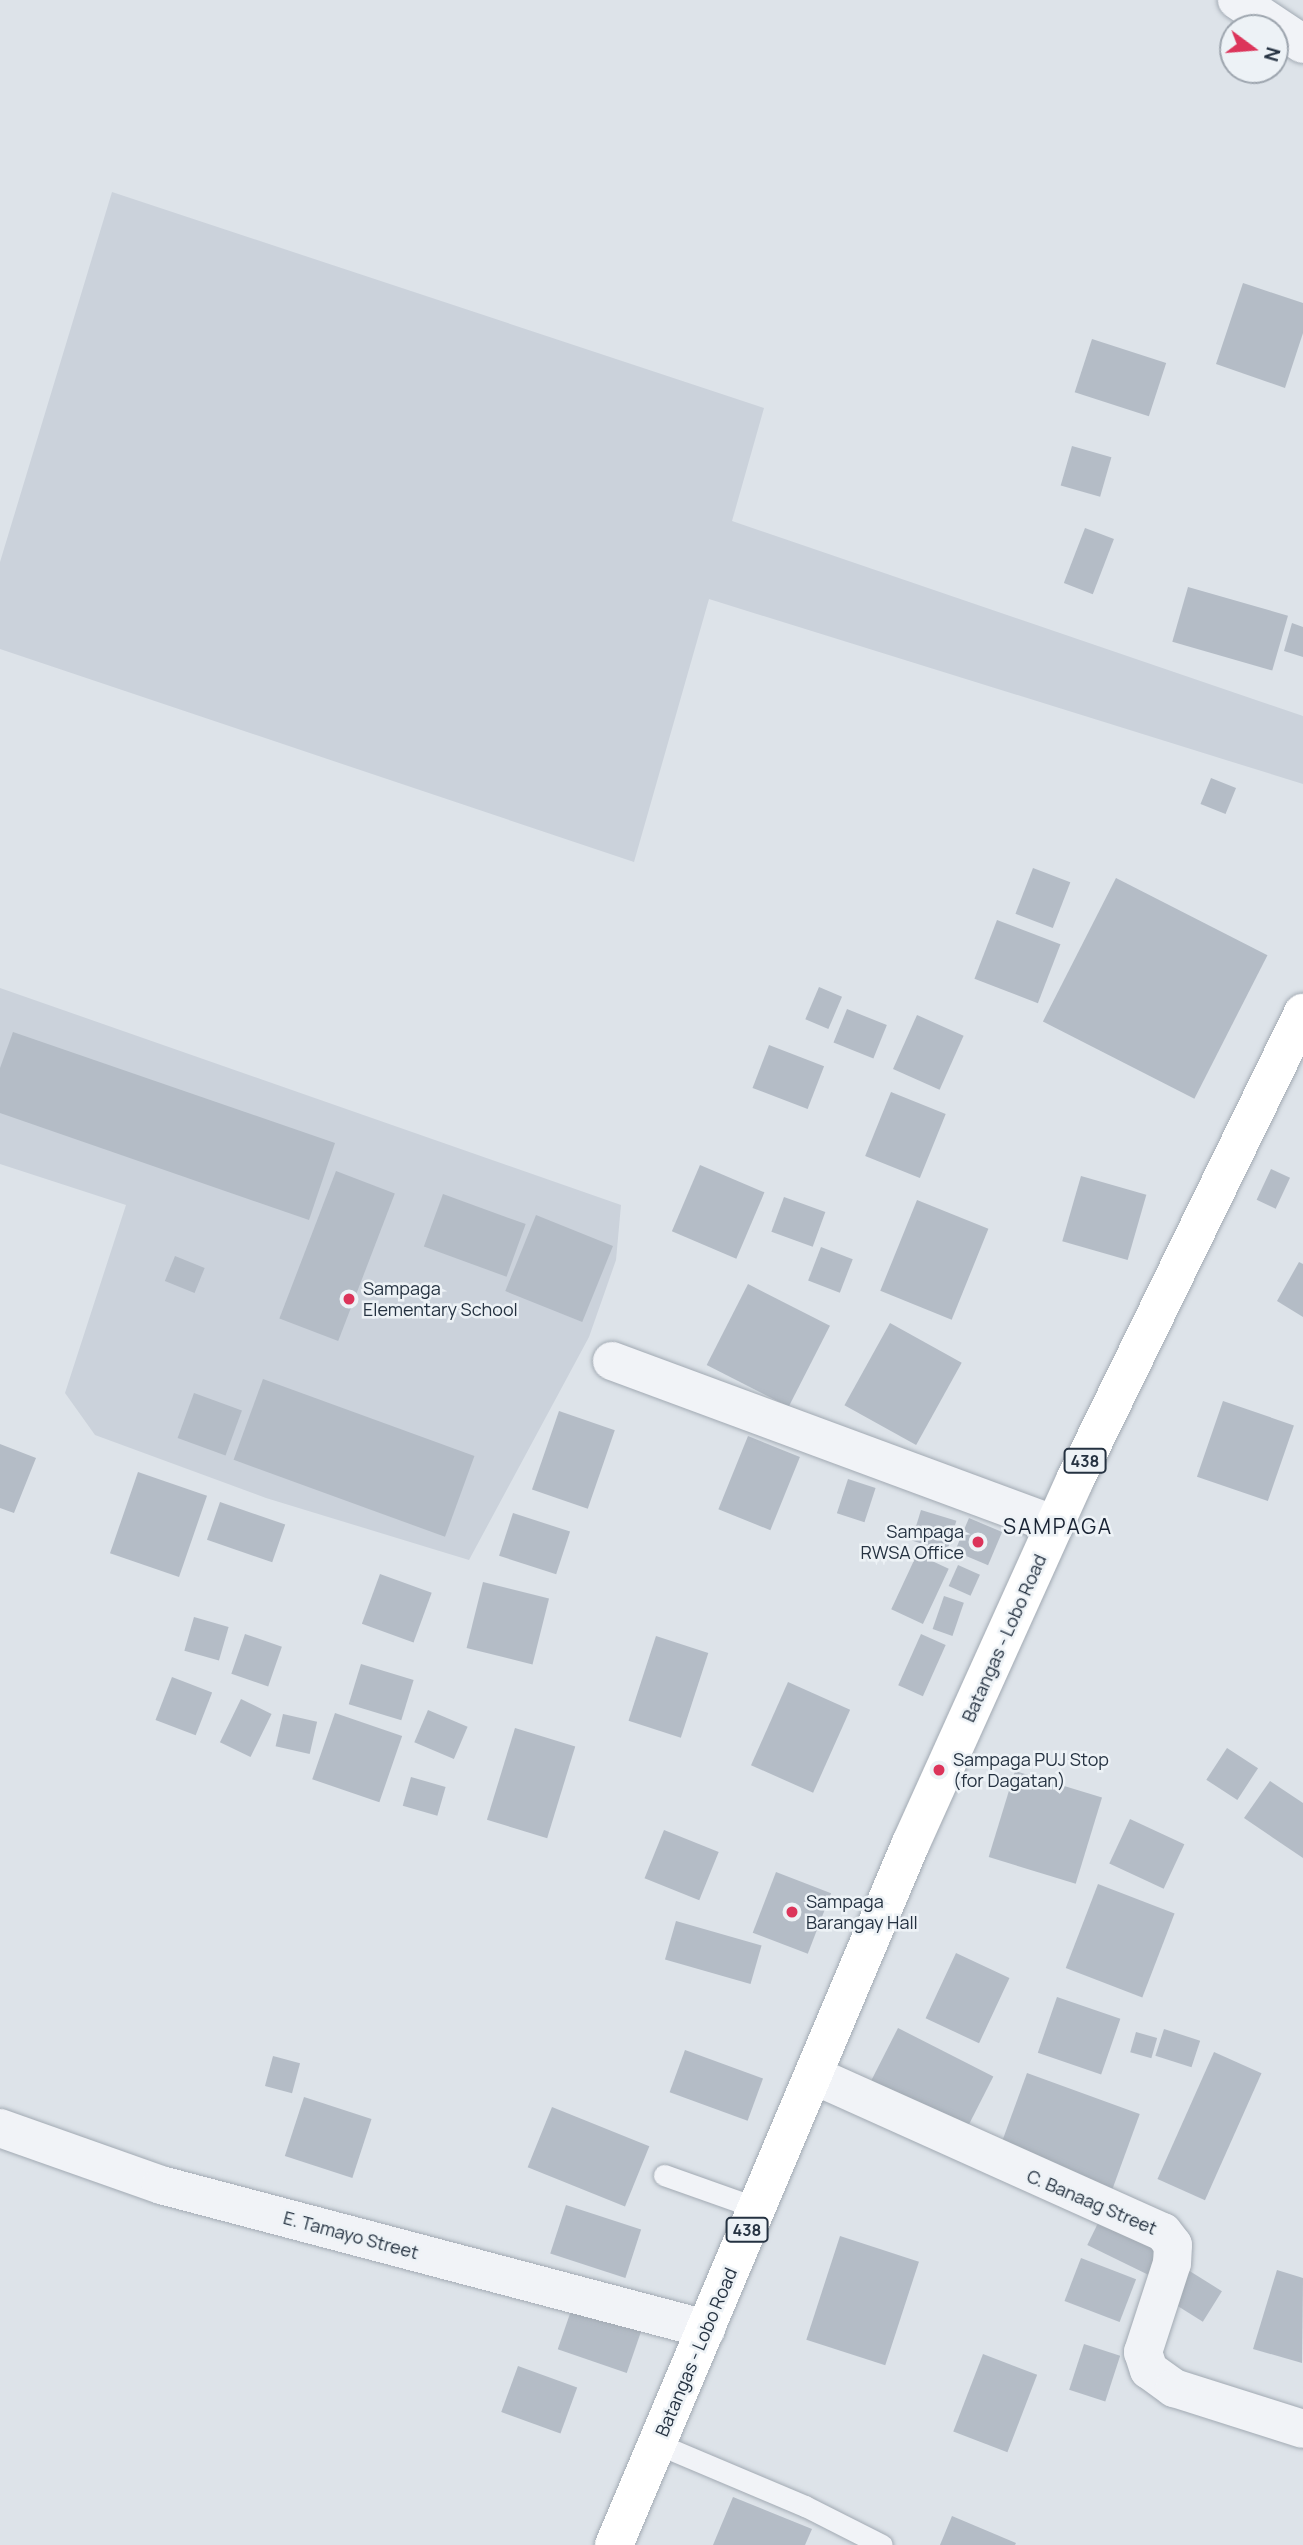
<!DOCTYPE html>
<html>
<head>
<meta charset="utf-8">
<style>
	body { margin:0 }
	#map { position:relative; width:1303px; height:2545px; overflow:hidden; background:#dde3e9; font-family:Manrope,sans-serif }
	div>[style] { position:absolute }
	.built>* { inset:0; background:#cbd2db }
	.building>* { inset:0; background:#b4bcc6; transform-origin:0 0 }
	.roads { filter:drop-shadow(0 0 2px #a2aab3) drop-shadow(0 0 2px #a2aab3) }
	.service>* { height:21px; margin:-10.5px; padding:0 10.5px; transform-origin:10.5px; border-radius:10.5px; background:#f1f3f7 }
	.minor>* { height:38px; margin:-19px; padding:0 19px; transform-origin:19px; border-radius:19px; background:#f1f3f7 }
	.primary>* { height:38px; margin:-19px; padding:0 19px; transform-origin:19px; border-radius:19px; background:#fff }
	.dots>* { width:19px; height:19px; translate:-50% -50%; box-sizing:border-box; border:4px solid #edf2f6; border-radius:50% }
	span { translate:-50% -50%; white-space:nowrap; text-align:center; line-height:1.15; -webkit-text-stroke:5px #edf2f6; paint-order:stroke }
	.shield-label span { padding:2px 5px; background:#edf2f6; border:2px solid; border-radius:5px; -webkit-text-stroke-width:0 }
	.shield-label { font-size:16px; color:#253241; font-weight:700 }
	.poi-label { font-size:18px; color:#253241 }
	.left { translate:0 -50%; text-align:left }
	.right { translate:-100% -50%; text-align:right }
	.street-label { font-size:18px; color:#253241 }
	.quarter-label { font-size:21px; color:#182232; letter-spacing:2px }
	.north { position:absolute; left:1219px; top:14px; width:70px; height:70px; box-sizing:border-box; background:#edf2f6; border:2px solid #9da5ae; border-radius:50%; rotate:106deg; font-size:19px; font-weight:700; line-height:28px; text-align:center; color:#253241 }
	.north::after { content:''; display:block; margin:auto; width:24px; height:32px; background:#dc345a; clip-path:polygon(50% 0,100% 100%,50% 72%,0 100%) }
</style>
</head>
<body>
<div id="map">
	<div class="built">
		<i style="clip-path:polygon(112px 192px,764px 408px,732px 521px,1303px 716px,1303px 784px,709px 599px,634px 862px,0 649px,0 562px)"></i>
		<i style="clip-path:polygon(0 988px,621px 1205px,616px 1260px,589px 1337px,469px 1560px,266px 1498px,95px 1435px,65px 1393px,126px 1205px,0 1164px)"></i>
	</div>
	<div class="building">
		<i style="clip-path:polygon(1243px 283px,1303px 303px,1303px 333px,1285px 388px,1216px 364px)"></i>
		<i style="left:1092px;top:339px;width:78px;height:56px;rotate:18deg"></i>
		<i style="left:1072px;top:446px;width:41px;height:41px;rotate:16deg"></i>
		<i style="left:1085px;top:528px;width:31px;height:59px;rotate:21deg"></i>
		<i style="left:1188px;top:587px;width:104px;height:57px;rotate:16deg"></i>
		<i style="clip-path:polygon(1292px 623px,1303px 627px,1303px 657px,1284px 651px)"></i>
		<i style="left:1211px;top:778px;width:27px;height:28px;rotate:22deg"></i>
		<i style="left:1033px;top:868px;width:40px;height:49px;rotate:21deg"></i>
		<i style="left:1116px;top:878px;width:170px;height:161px;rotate:27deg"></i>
		<i style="left:997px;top:920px;width:68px;height:63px;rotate:21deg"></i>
		<i style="left:819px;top:987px;width:25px;height:35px;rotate:23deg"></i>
		<i style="left:847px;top:1009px;width:43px;height:36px;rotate:22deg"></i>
		<i style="left:917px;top:1015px;width:51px;height:59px;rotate:24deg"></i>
		<i style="clip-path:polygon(13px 1032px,335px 1143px,309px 1220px,0 1113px,0 1068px)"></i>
		<i style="left:769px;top:1045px;width:59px;height:46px;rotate:21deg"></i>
		<i style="left:891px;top:1092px;width:59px;height:69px;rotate:22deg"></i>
		<i style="left:700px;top:1165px;width:70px;height:72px;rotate:23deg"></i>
		<i style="left:1271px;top:1169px;width:21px;height:34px;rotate:25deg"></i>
		<i style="left:336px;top:1171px;width:63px;height:158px;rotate:21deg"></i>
		<i style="left:1081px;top:1176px;width:68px;height:68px;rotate:16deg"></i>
		<i style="left:443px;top:1194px;width:88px;height:56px;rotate:20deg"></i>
		<i style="left:784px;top:1197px;width:44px;height:37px;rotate:20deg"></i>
		<i style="left:917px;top:1200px;width:77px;height:98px;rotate:22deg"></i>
		<i style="left:536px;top:1215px;width:83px;height:82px;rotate:22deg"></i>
		<i style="left:821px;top:1247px;width:34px;height:36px;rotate:21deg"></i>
		<i style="left:175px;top:1256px;width:32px;height:27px;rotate:22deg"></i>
		<i style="clip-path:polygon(1299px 1262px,1303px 1264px,1303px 1317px,1277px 1301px)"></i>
		<i style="left:748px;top:1284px;width:92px;height:91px;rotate:27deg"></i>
		<i style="left:890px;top:1323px;width:82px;height:94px;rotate:29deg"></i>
		<i style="left:263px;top:1379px;width:225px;height:86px;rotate:20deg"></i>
		<i style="left:194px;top:1393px;width:51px;height:48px;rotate:20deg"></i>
		<i style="left:1223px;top:1401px;width:75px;height:80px;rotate:19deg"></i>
		<i style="left:559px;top:1411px;width:59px;height:83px;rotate:19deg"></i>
		<i style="left:748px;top:1436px;width:56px;height:79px;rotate:22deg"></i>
		<i style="clip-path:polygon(0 1444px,36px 1458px,14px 1513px,0 1508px)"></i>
		<i style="left:138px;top:1472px;width:73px;height:86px;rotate:19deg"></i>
		<i style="left:848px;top:1479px;width:29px;height:36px;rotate:18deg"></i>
		<i style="left:220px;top:1502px;width:69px;height:40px;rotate:19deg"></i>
		<i style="left:921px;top:1510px;width:37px;height:32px;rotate:17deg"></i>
		<i style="left:513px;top:1513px;width:60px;height:45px;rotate:18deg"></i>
		<i style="left:969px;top:1518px;width:36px;height:36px;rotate:23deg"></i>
		<i style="left:917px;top:1554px;width:35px;height:61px;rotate:25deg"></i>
		<i style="left:958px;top:1565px;width:24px;height:23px;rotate:24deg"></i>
		<i style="left:380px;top:1574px;width:55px;height:53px;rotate:20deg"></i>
		<i style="left:483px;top:1582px;width:68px;height:68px;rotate:14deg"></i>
		<i style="left:944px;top:1596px;width:21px;height:35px;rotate:19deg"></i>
		<i style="left:194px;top:1617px;width:36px;height:35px;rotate:16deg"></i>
		<i style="left:245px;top:1634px;width:39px;height:42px;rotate:19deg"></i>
		<i style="left:921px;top:1634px;width:27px;height:56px;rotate:24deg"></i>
		<i style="left:656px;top:1636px;width:55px;height:89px;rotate:18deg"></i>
		<i style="left:361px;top:1664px;width:55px;height:42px;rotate:17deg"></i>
		<i style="left:172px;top:1677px;width:43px;height:46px;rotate:21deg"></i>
		<i style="left:788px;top:1682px;width:68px;height:91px;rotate:24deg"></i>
		<i style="left:241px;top:1699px;width:34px;height:48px;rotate:26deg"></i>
		<i style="left:428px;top:1710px;width:43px;height:35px;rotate:23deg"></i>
		<i style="left:335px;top:1713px;width:71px;height:70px;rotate:19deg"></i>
		<i style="left:283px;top:1714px;width:35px;height:33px;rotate:13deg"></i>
		<i style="left:515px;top:1728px;width:63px;height:96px;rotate:17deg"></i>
		<i style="left:1227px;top:1748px;width:37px;height:38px;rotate:33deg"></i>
		<i style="left:1015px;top:1771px;width:91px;height:90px;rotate:17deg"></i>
		<i style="left:411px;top:1777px;width:36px;height:30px;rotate:16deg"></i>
		<i style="clip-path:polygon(1270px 1781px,1303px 1803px,1303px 1858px,1244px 1818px)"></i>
		<i style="left:1130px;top:1819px;width:60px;height:49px;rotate:25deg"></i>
		<i style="left:664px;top:1830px;width:59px;height:52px;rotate:22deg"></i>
		<i style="left:776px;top:1872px;width:59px;height:65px;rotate:21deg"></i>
		<i style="left:1098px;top:1884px;width:82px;height:90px;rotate:21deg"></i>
		<i style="left:676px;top:1921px;width:89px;height:40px;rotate:16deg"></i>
		<i style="left:956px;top:1953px;width:59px;height:72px;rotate:25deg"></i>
		<i style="left:1057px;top:1997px;width:67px;height:59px;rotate:19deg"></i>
		<i style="left:898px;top:2028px;width:107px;height:67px;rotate:27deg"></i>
		<i style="left:1164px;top:2029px;width:38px;height:28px;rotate:18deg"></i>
		<i style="left:1136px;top:2032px;width:22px;height:21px;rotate:16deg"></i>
		<i style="left:685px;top:2050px;width:83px;height:45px;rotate:20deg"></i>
		<i style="left:1214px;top:2052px;width:52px;height:139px;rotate:24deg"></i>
		<i style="left:273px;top:2056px;width:28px;height:31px;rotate:15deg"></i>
		<i style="left:1027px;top:2073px;width:120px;height:90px;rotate:20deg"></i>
		<i style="left:304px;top:2097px;width:71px;height:62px;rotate:18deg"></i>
		<i style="left:552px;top:2107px;width:105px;height:65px;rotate:22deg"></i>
		<i style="left:566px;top:2205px;width:79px;height:51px;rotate:18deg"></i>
		<i style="left:1100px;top:2219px;width:70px;height:29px;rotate:26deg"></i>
		<i style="left:840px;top:2236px;width:83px;height:109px;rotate:18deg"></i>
		<i style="left:1081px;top:2258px;width:59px;height:46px;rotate:21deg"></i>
		<i style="left:1188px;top:2270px;width:40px;height:36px;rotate:32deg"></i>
		<i style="clip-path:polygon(1277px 2270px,1303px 2278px,1302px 2363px,1253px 2349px)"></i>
		<i style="left:574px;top:2302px;width:73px;height:50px;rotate:19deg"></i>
		<i style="left:1084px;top:2344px;width:38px;height:48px;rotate:18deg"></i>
		<i style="left:983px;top:2354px;width:58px;height:83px;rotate:21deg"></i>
		<i style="left:518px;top:2366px;width:63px;height:49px;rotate:20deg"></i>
		<i style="clip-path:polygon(733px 2497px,812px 2529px,805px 2545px,713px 2545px)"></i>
		<i style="clip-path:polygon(952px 2516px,1016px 2543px,1015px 2545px,940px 2545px)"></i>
	</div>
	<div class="roads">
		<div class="service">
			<i style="left:664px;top:2175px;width:99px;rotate:19.5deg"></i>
			<i style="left:658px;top:2444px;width:160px;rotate:22.9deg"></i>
			<i style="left:805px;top:2506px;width:86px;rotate:26.9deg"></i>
		</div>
		<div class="minor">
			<i style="left:1237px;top:0;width:79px;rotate:33.7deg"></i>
			<i style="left:612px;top:1361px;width:472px;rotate:20.3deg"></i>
			<i style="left:813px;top:2075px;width:384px;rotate:24.2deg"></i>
			<i style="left:1163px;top:2232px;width:16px;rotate:52deg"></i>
			<i style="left:1173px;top:2245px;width:18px;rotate:93deg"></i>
			<i style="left:1172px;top:2263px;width:94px;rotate:108deg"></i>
			<i style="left:1143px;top:2352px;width:19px;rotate:72deg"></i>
			<i style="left:1149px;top:2370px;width:31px;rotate:36deg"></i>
			<i style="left:1174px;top:2388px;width:135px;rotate:17.6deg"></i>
			<i style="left:0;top:2128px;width:171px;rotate:19.5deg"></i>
			<i style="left:161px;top:2185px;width:564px;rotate:14.8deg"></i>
		</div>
		<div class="primary">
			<i style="left:614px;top:2545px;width:762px;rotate:-67.07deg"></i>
			<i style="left:911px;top:1843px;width:398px;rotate:-65.7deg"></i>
			<i style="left:1075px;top:1480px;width:520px;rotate:-63.98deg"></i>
		</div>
	</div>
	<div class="dots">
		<i style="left:349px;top:1299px;background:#dc345a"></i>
		<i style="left:978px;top:1542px;background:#dc345a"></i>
		<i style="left:939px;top:1770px;background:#dc345a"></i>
		<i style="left:792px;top:1912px;background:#dc345a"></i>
	</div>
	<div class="shield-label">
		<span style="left:1085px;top:1461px">438</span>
		<span style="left:747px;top:2230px">438</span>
	</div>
	<div class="poi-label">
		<span class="left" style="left:363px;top:1299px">Sampaga<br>Elementary School</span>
		<span class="right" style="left:964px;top:1542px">Sampaga<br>RWSA Office</span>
		<span class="left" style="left:953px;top:1770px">Sampaga PUJ Stop<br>(for Dagatan)</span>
		<span class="left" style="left:806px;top:1912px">Sampaga<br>Barangay Hall</span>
	</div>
	<div class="street-label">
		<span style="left:1004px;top:1638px;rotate:-66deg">Batangas - Lobo Road</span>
		<span style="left:1092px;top:2202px;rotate:23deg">C. Banaag Street</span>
		<span style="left:351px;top:2235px;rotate:15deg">E. Tamayo Street</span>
		<span style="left:696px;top:2352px;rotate:-67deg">Batangas - Lobo Road</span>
	</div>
	<div class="quarter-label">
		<span style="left:1058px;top:1526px">SAMPAGA</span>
	</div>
	<div class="north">N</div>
</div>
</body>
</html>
